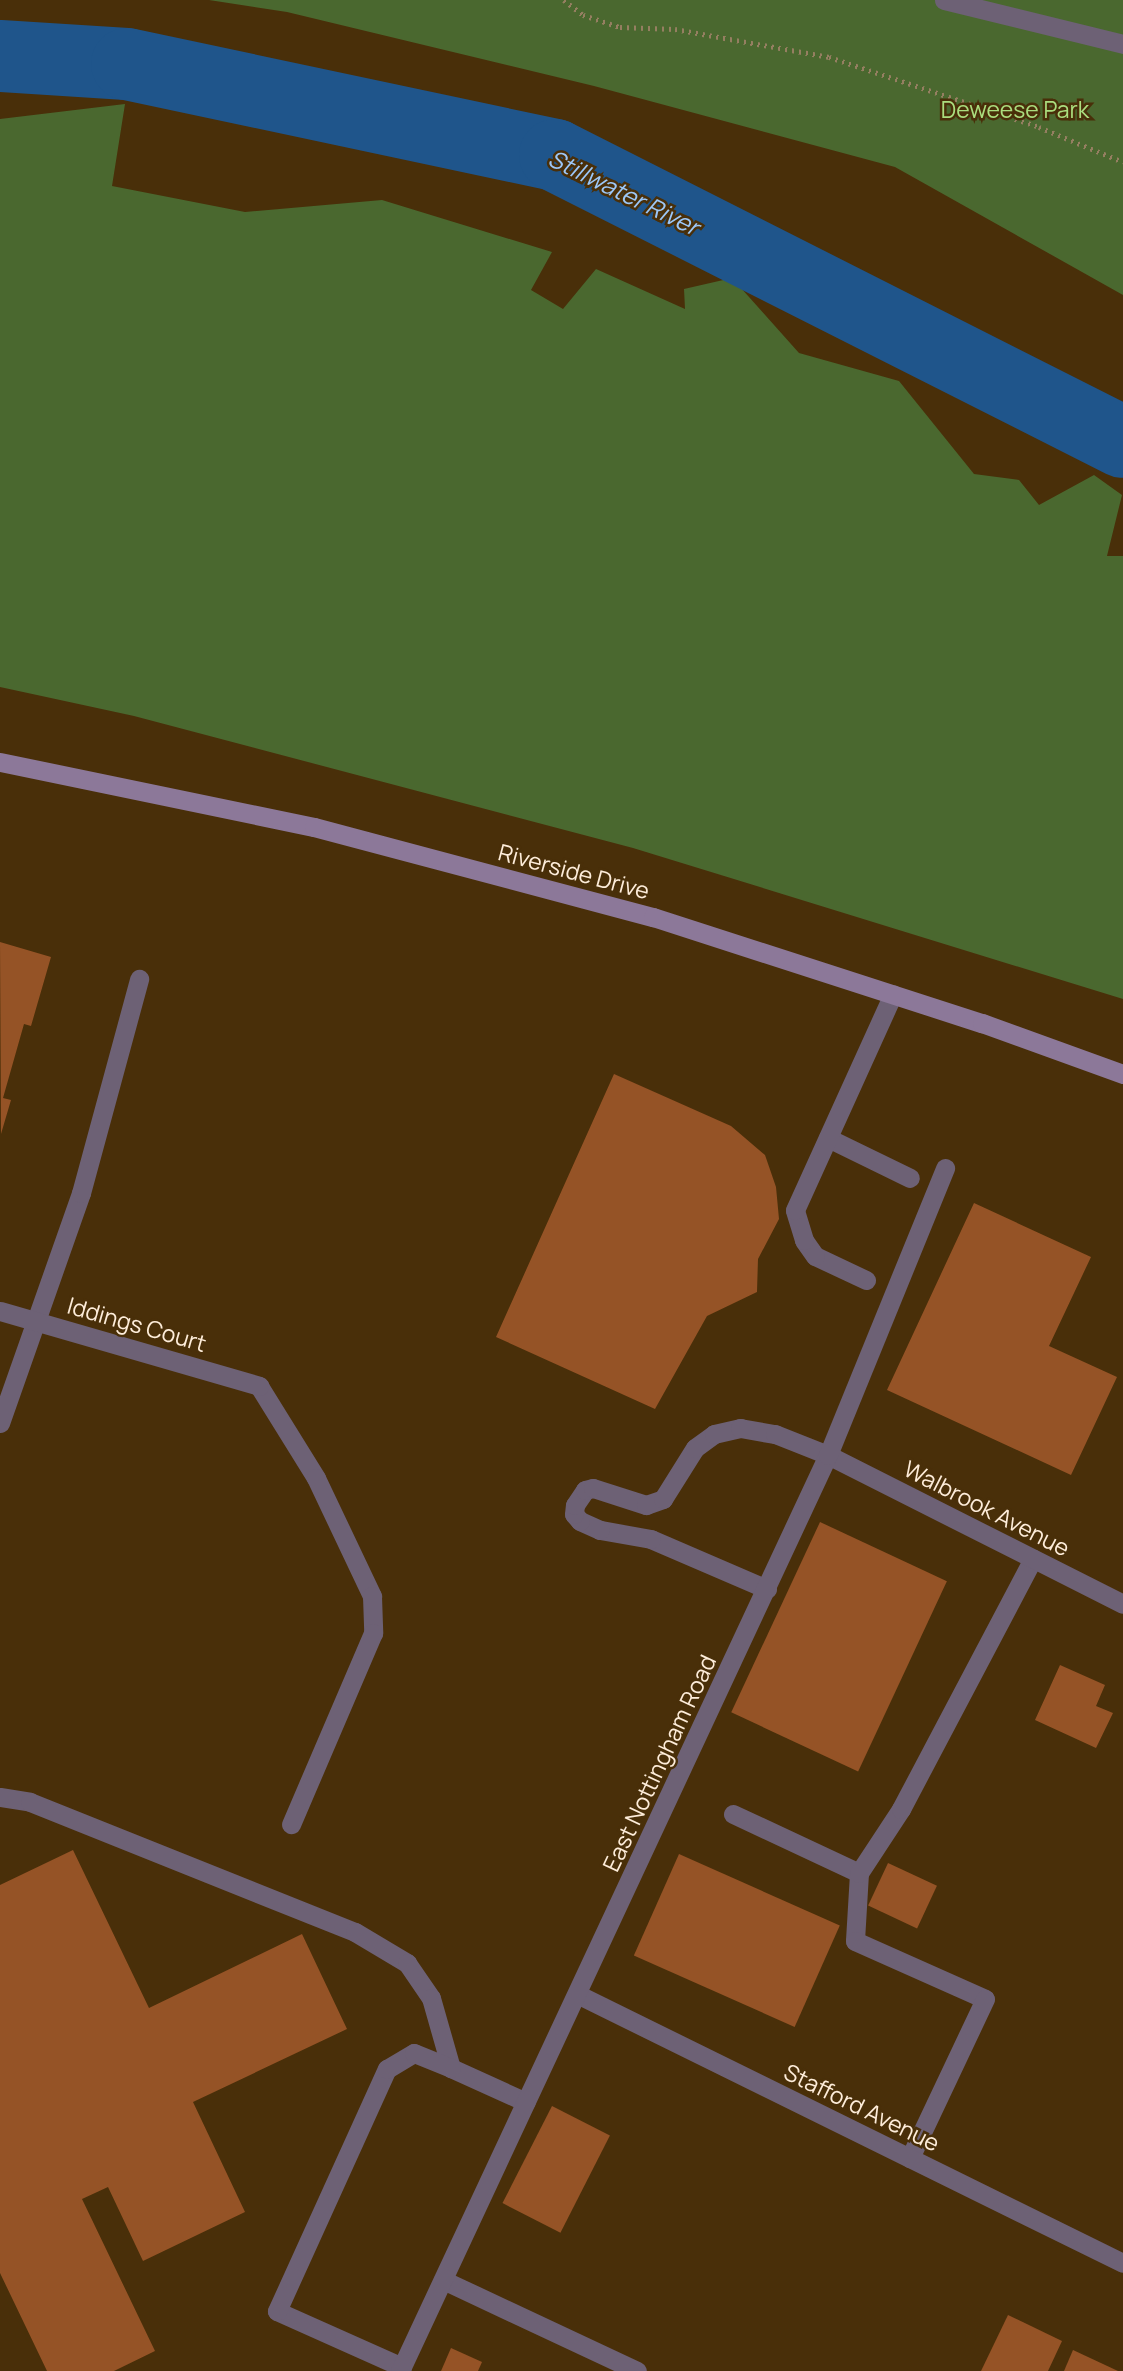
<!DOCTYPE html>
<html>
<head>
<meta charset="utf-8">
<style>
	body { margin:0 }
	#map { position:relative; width:1123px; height:2371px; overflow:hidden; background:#492f09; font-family:Manrope,sans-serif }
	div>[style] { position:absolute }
	.green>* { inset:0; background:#4a682f }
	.river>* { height:72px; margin:-36px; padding:0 36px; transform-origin:36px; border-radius:36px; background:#1f558b }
	.building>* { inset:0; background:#955326; transform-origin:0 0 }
	.path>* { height:4.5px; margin-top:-2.25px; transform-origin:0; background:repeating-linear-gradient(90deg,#957f61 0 2px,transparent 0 7px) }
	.service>* { height:19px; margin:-9.5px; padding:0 9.5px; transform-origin:9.5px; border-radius:9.5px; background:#6d6175 }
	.minor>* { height:19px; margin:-9.5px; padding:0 9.5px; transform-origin:9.5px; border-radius:9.5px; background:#6d6175 }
	.secondary>* { height:19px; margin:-9.5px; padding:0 9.5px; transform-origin:9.5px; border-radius:9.5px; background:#8c7899 }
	span { translate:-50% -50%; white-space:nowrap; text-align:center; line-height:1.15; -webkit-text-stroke:5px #492f09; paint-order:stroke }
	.park-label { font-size:23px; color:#aadd7e }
	.street-label { font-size:23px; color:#feedda }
	.water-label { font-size:24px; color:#9cc7f7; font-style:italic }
</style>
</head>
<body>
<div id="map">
	<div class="green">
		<i style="clip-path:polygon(209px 0,1123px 0,1123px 295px,895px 167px,594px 86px,287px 12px)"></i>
		<i style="clip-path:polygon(125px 104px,112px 186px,245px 212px,382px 200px,552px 252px,531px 290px,563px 309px,596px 269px,685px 309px,684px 289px,732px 278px,799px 353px,899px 381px,974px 474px,1019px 480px,1039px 505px,1094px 475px,1122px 495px,1107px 556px,1123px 556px,1123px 999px,633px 848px,134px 716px,0 687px,0 119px)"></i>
	</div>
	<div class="river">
		<i style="left:0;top:56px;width:127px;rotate:3.6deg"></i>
		<i style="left:127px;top:64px;width:438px;rotate:12deg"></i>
		<i style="left:555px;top:155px;width:636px;rotate:26.81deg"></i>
	</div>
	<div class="building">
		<i style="clip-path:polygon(0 942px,51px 957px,31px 1026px,24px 1024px,3px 1098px,11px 1100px,1px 1134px)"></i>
		<i style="clip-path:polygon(614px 1074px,731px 1126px,765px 1155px,776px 1187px,779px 1219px,758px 1259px,757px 1292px,707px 1316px,655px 1409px,496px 1337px)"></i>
		<i style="clip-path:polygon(974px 1203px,1091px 1257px,1049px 1346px,1117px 1377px,1071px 1475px,887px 1390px)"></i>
		<i style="left:820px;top:1522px;width:140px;height:210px;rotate:25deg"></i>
		<i style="clip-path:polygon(1060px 1665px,1105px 1685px,1096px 1706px,1113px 1713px,1096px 1748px,1035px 1720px)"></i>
		<i style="clip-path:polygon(73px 1850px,149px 2008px,302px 1934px,347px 2029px,193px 2102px,245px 2212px,143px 2261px,108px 2187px,82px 2199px,155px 2351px,114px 2371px,47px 2371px,0 2273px,0 1885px)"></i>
		<i style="left:679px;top:1854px;width:176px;height:111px;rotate:24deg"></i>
		<i style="left:888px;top:1863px;width:54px;height:47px;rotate:25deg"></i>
		<i style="left:552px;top:2106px;width:65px;height:109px;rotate:27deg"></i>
		<i style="clip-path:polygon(1008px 2315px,1062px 2341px,1048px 2371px,981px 2371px)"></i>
		<i style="clip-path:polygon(451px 2348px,482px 2362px,478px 2371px,441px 2371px)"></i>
		<i style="clip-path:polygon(1073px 2350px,1118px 2371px,1064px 2371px)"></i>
	</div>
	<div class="path">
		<i style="left:564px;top:0;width:24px;rotate:38deg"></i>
		<i style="left:583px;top:15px;width:39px;rotate:18deg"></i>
		<i style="left:620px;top:27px;width:55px;rotate:2.1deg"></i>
		<i style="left:675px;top:29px;width:157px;rotate:10.3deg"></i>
		<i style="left:829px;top:57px;width:221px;rotate:18.4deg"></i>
		<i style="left:1039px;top:127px;width:91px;rotate:22.6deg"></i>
	</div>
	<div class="service">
		<i style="left:828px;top:1138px;width:91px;rotate:26deg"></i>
		<i style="left:866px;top:1280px;width:56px;rotate:-154.8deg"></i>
		<i style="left:815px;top:1256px;width:19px;rotate:-125deg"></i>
		<i style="left:804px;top:1240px;width:31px;rotate:-107deg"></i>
		<i style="left:795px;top:1210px;width:237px;rotate:-65.6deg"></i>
		<i style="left:259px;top:1386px;width:108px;rotate:58.2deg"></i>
		<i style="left:316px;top:1478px;width:131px;rotate:64.6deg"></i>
		<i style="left:372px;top:1596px;width:37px;rotate:88deg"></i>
		<i style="left:373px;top:1633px;width:208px;rotate:113.2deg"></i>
		<i style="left:0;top:1423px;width:244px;rotate:-70.6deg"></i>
		<i style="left:81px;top:1193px;width:222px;rotate:-74.8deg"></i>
		<i style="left:767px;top:1589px;width:126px;rotate:-156.7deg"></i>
		<i style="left:651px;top:1539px;width:52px;rotate:-170deg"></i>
		<i style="left:600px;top:1530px;width:22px;rotate:-156deg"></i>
		<i style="left:580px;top:1521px;width:9px;rotate:-131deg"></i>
		<i style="left:574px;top:1514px;width:9px;rotate:-84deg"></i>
		<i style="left:575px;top:1505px;width:18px;rotate:-56deg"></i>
		<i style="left:585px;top:1490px;width:8px;rotate:-14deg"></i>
		<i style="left:593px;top:1488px;width:56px;rotate:17.8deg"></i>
		<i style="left:646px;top:1505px;width:18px;rotate:-19deg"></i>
		<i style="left:663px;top:1499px;width:60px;rotate:-57.9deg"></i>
		<i style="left:695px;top:1448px;width:24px;rotate:-36deg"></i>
		<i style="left:714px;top:1434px;width:27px;rotate:-13deg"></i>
		<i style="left:740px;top:1428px;width:36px;rotate:10deg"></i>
		<i style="left:775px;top:1434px;width:57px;rotate:21.6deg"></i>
		<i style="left:0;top:1797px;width:30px;rotate:9deg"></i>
		<i style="left:30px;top:1802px;width:350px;rotate:21.8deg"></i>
		<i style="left:355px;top:1932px;width:61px;rotate:30.8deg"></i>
		<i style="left:407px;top:1963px;width:42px;rotate:55.6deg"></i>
		<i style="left:431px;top:1998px;width:73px;rotate:74.1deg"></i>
		<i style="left:451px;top:2068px;width:82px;rotate:24.4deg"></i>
		<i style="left:733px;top:1814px;width:139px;rotate:25.1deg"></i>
		<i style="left:859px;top:1873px;width:68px;rotate:93.4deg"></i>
		<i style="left:855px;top:1941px;width:142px;rotate:24deg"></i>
		<i style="left:985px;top:1999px;width:176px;rotate:115.3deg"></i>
		<i style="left:859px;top:1873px;width:77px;rotate:-56.7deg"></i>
		<i style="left:901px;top:1809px;width:283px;rotate:-62.2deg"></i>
		<i style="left:443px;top:2280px;width:214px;rotate:25.1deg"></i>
		<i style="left:402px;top:2367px;width:137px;rotate:-155.9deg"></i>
		<i style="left:277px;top:2311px;width:266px;rotate:-65.6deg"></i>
		<i style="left:387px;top:2069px;width:31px;rotate:-31deg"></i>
		<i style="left:414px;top:2053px;width:40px;rotate:22deg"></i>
	</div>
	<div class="minor">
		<i style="left:944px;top:0;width:184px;rotate:13.8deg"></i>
		<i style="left:0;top:1311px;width:270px;rotate:16.1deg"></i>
		<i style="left:828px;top:1455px;width:330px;rotate:26.8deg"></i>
		<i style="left:579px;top:1995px;width:606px;rotate:26.23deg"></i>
		<i style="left:400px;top:2371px;width:1011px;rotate:-64.96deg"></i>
		<i style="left:828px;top:1455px;width:310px;rotate:-67.8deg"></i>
	</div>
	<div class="secondary">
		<i style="left:0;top:762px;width:321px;rotate:11.7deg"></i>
		<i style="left:314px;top:827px;width:351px;rotate:14.9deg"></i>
		<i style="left:653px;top:917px;width:346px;rotate:17.9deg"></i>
		<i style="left:982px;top:1023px;width:150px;rotate:19.9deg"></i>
	</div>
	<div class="park-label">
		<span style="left:1015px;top:109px">Deweese Park</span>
	</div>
	<div class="street-label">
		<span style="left:574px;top:871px;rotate:15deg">Riverside Drive</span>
		<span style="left:137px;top:1324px;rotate:16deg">Iddings Court</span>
		<span style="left:987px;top:1508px;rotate:27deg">Walbrook Avenue</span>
		<span style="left:659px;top:1763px;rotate:-65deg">East Nottingham Road</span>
		<span style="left:862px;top:2107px;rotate:26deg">Stafford Avenue</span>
	</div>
	<div class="water-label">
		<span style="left:624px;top:192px;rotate:26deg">Stillwater River</span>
	</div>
</div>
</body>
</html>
